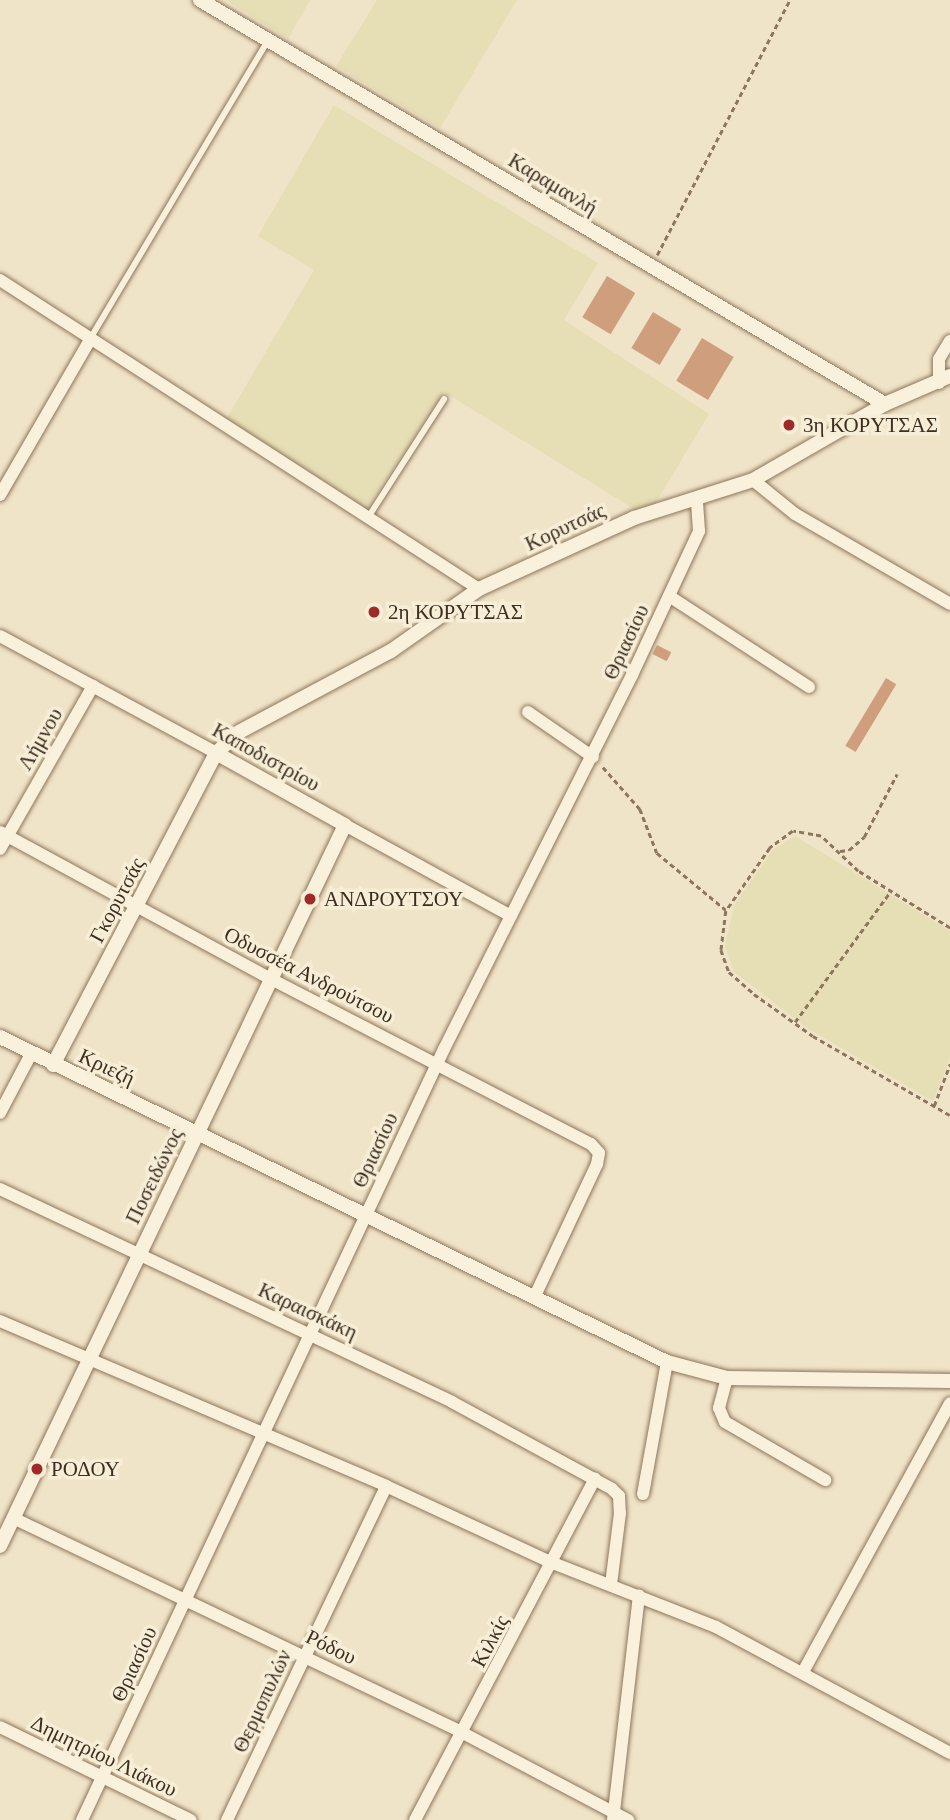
<!DOCTYPE html>
<html>
<head>
<meta charset="utf-8">
<style>
	body { margin:0 }
	#map { position:relative; width:950px; height:1820px; overflow:hidden; background:#f0e4c8; font-family:Georgia,serif }
	div>[style] { position:absolute }
	.farmland>* { inset:0; background:#e6deb5 }
	.building>* { inset:0; background:#cf9f7d; transform-origin:0 0 }
	.path>* { height:2.5px; margin-top:-1.25px; transform-origin:0; background:repeating-linear-gradient(90deg,#8d765c 0 5px,transparent 0 8.5px) }
	.roads { filter:drop-shadow(0 0 2px #8d765c) drop-shadow(0 0 2px #8d765c) }
	.service>* { height:6px; margin:-3px; padding:0 3px; transform-origin:3px; border-radius:3px; background:#faf1dc }
	.minor>* { height:12px; margin:-6px; padding:0 6px; transform-origin:6px; border-radius:6px; background:#faf1dc }
	.tertiary>* { height:14px; margin:-7px; padding:0 7px; transform-origin:7px; border-radius:7px; background:#faf1dc }
	.dots>* { width:19px; height:19px; translate:-50% -50%; box-sizing:border-box; border:4px solid #f7eed8; border-radius:50% }
	span { translate:-50% -50%; white-space:nowrap; text-align:center; line-height:1.15; -webkit-text-stroke:7px #f7eed8; paint-order:stroke }
	.street-label { font-size:21px; color:#3d2e20 }
	.poi-label { font-size:21px; color:#3d2e20 }
	.left { translate:0 -50%; text-align:left }
</style>
</head>
<body>
<div id="map">
	<div class="farmland">
		<i style="clip-path:polygon(226px 0,310px 0,288px 39px)"></i>
		<i style="clip-path:polygon(377px 0,517px 0,440px 128px,336px 66px)"></i>
		<i style="clip-path:polygon(334px 105px,598px 263px,564px 320px,709px 414px,651px 511px,639px 512px,444px 392px,365px 511px,225px 421px,314px 270px,258px 236px)"></i>
		<i style="clip-path:polygon(795px 836px,950px 931px,950px 1058px,933px 1101px,807px 1028px,734px 972px,725px 946px,734px 905px,773px 850px)"></i>
	</div>
	<div class="building">
		<i style="left:607px;top:276px;width:33px;height:48px;rotate:31deg"></i>
		<i style="left:653px;top:312px;width:33px;height:42px;rotate:31deg"></i>
		<i style="left:702px;top:338px;width:37px;height:50px;rotate:31deg"></i>
		<i style="left:657px;top:645px;width:16px;height:10px;rotate:27deg"></i>
		<i style="left:886px;top:678px;width:12px;height:79px;rotate:31deg"></i>
	</div>
	<div class="path">
		<i style="left:657px;top:255px;width:288px;rotate:-62.5deg"></i>
		<i style="left:603px;top:767px;width:56px;rotate:48.6deg"></i>
		<i style="left:640px;top:809px;width:47px;rotate:68.9deg"></i>
		<i style="left:657px;top:853px;width:89px;rotate:39.6deg"></i>
		<i style="left:840px;top:851px;width:9px;rotate:-6deg"></i>
		<i style="left:849px;top:850px;width:20px;rotate:-41deg"></i>
		<i style="left:864px;top:837px;width:71px;rotate:-62.4deg"></i>
		<i style="left:950px;top:928px;width:108px;rotate:-148.2deg"></i>
		<i style="left:858px;top:871px;width:51px;rotate:-136.6deg"></i>
		<i style="left:821px;top:836px;width:28px;rotate:-170deg"></i>
		<i style="left:793px;top:831px;width:29px;rotate:144deg"></i>
		<i style="left:770px;top:848px;width:77px;rotate:124.9deg"></i>
		<i style="left:726px;top:911px;width:39px;rotate:97deg"></i>
		<i style="left:721px;top:950px;width:23px;rotate:70deg"></i>
		<i style="left:729px;top:972px;width:33px;rotate:41deg"></i>
		<i style="left:754px;top:994px;width:72px;rotate:35.4deg"></i>
		<i style="left:813px;top:1036px;width:158px;rotate:30deg"></i>
		<i style="left:795px;top:1022px;width:161px;rotate:-53.8deg"></i>
		<i style="left:934px;top:1106px;width:45px;rotate:-69.1deg"></i>
	</div>
	<div class="roads">
		<div class="service">
			<i style="left:90px;top:339px;width:348px;rotate:-59.2deg"></i>
			<i style="left:369px;top:516px;width:139px;rotate:-57.3deg"></i>
		</div>
		<div class="minor">
			<i style="left:0;top:280px;width:570px;rotate:32.83deg"></i>
			<i style="left:939px;top:383px;width:24px;rotate:-90deg"></i>
			<i style="left:939px;top:359px;width:21px;rotate:-59deg"></i>
			<i style="left:753px;top:480px;width:54px;rotate:39deg"></i>
			<i style="left:795px;top:514px;width:179px;rotate:30.1deg"></i>
			<i style="left:0;top:495px;width:179px;rotate:-59.9deg"></i>
			<i style="left:669px;top:596px;width:167px;rotate:33deg"></i>
			<i style="left:0;top:636px;width:246px;rotate:28.4deg"></i>
			<i style="left:528px;top:712px;width:79px;rotate:34.7deg"></i>
			<i style="left:345px;top:825px;width:189px;rotate:28.7deg"></i>
			<i style="left:0;top:832px;width:308px;rotate:28.5deg"></i>
			<i style="left:271px;top:979px;width:360px;rotate:27.3deg"></i>
			<i style="left:591px;top:1144px;width:12px;rotate:48deg"></i>
			<i style="left:599px;top:1153px;width:11px;rotate:100deg"></i>
			<i style="left:597px;top:1164px;width:148px;rotate:115.2deg"></i>
			<i style="left:0;top:849px;width:188px;rotate:-60.3deg"></i>
			<i style="left:0;top:1113px;width:67px;rotate:-62.3deg"></i>
			<i style="left:0;top:1189px;width:500px;rotate:25.2deg"></i>
			<i style="left:452px;top:1402px;width:182px;rotate:28.5deg"></i>
			<i style="left:612px;top:1489px;width:10px;rotate:45deg"></i>
			<i style="left:619px;top:1496px;width:17px;rotate:87deg"></i>
			<i style="left:620px;top:1513px;width:72px;rotate:97.2deg"></i>
			<i style="left:0;top:1321px;width:420px;rotate:23.1deg"></i>
			<i style="left:386px;top:1486px;width:184px;rotate:24.8deg"></i>
			<i style="left:553px;top:1563px;width:175px;rotate:21.4deg"></i>
			<i style="left:716px;top:1627px;width:266px;rotate:28.3deg"></i>
			<i style="left:727px;top:1378px;width:31px;rotate:105deg"></i>
			<i style="left:719px;top:1408px;width:15px;rotate:67deg"></i>
			<i style="left:725px;top:1422px;width:116px;rotate:30.1deg"></i>
			<i style="left:643px;top:1494px;width:134px;rotate:-79.7deg"></i>
			<i style="left:13px;top:1518px;width:499px;rotate:25.5deg"></i>
			<i style="left:463px;top:1733px;width:187px;rotate:27.8deg"></i>
			<i style="left:804px;top:1670px;width:304px;rotate:-61.3deg"></i>
			<i style="left:0;top:1727px;width:212px;rotate:26deg"></i>
			<i style="left:82px;top:1820px;width:852px;rotate:-64.85deg"></i>
			<i style="left:444px;top:1049px;width:419px;rotate:-63.3deg"></i>
			<i style="left:632px;top:675px;width:159px;rotate:-65deg"></i>
			<i style="left:699px;top:531px;width:31px;rotate:-94deg"></i>
			<i style="left:227px;top:1820px;width:370px;rotate:-64.5deg"></i>
			<i style="left:415px;top:1820px;width:386px;rotate:-62.2deg"></i>
			<i style="left:613px;top:1820px;width:226px;rotate:-83.4deg"></i>
		</div>
		<div class="tertiary">
			<i style="left:200px;top:0;width:795px;rotate:30.53deg"></i>
			<i style="left:0;top:1037px;width:742px;rotate:25.98deg"></i>
			<i style="left:667px;top:1362px;width:62px;rotate:14.9deg"></i>
			<i style="left:727px;top:1378px;width:223px;rotate:0.8deg"></i>
			<i style="left:53px;top:1065px;width:352px;rotate:-62.4deg"></i>
			<i style="left:216px;top:753px;width:31px;rotate:-42deg"></i>
			<i style="left:239px;top:732px;width:172px;rotate:-28.1deg"></i>
			<i style="left:391px;top:651px;width:108px;rotate:-35.2deg"></i>
			<i style="left:479px;top:589px;width:170px;rotate:-24.6deg"></i>
			<i style="left:634px;top:518px;width:125px;rotate:-17.7deg"></i>
			<i style="left:753px;top:480px;width:152px;rotate:-29.9deg"></i>
			<i style="left:885px;top:404px;width:71px;rotate:-23.3deg"></i>
			<i style="left:0;top:1546px;width:799px;rotate:-64.43deg"></i>
			<i style="left:345px;top:825px;width:148px;rotate:-150.8deg"></i>
		</div>
	</div>
	<div class="dots">
		<i style="left:789px;top:425px;background:#9e2a2b"></i>
		<i style="left:374px;top:612px;background:#9e2a2b"></i>
		<i style="left:310px;top:899px;background:#9e2a2b"></i>
		<i style="left:37px;top:1469px;background:#9e2a2b"></i>
	</div>
	<div class="street-label">
		<span style="left:553px;top:184px;rotate:31deg">Καραμανλή</span>
		<span style="left:565px;top:527px;rotate:-25deg">Κορυτσάς</span>
		<span style="left:626px;top:642px;rotate:-65deg">Θριασίου</span>
		<span style="left:40px;top:739px;rotate:-60deg">Λήμνου</span>
		<span style="left:266px;top:757px;rotate:29deg">Καποδιστρίου</span>
		<span style="left:117px;top:900px;rotate:-62deg">Γκορυτσάς</span>
		<span style="left:309px;top:975px;rotate:27deg">Οδυσσέα Ανδρούτσου</span>
		<span style="left:107px;top:1067px;rotate:25deg">Κριεζή</span>
		<span style="left:375px;top:1150px;rotate:-65deg">Θριασίου</span>
		<span style="left:154px;top:1176px;rotate:-64deg">Ποσειδώνος</span>
		<span style="left:308px;top:1311px;rotate:25deg">Καραισκάκη</span>
		<span style="left:490px;top:1641px;rotate:-62deg">Κιλκίς</span>
		<span style="left:331px;top:1647px;rotate:26deg">Ρόδου</span>
		<span style="left:134px;top:1664px;rotate:-65deg">Θριασίου</span>
		<span style="left:262px;top:1701px;rotate:-65deg">Θερμοπυλών</span>
		<span style="left:104px;top:1756px;rotate:26deg">Δημητρίου Λιάκου</span>
	</div>
	<div class="poi-label">
		<span class="left" style="left:803px;top:425px">3η ΚΟΡΥΤΣΑΣ</span>
		<span class="left" style="left:388px;top:612px">2η ΚΟΡΥΤΣΑΣ</span>
		<span class="left" style="left:324px;top:899px">ΑΝΔΡΟΥΤΣΟΥ</span>
		<span class="left" style="left:51px;top:1469px">ΡΟΔΟΥ</span>
	</div>
</div>
</body>
</html>
